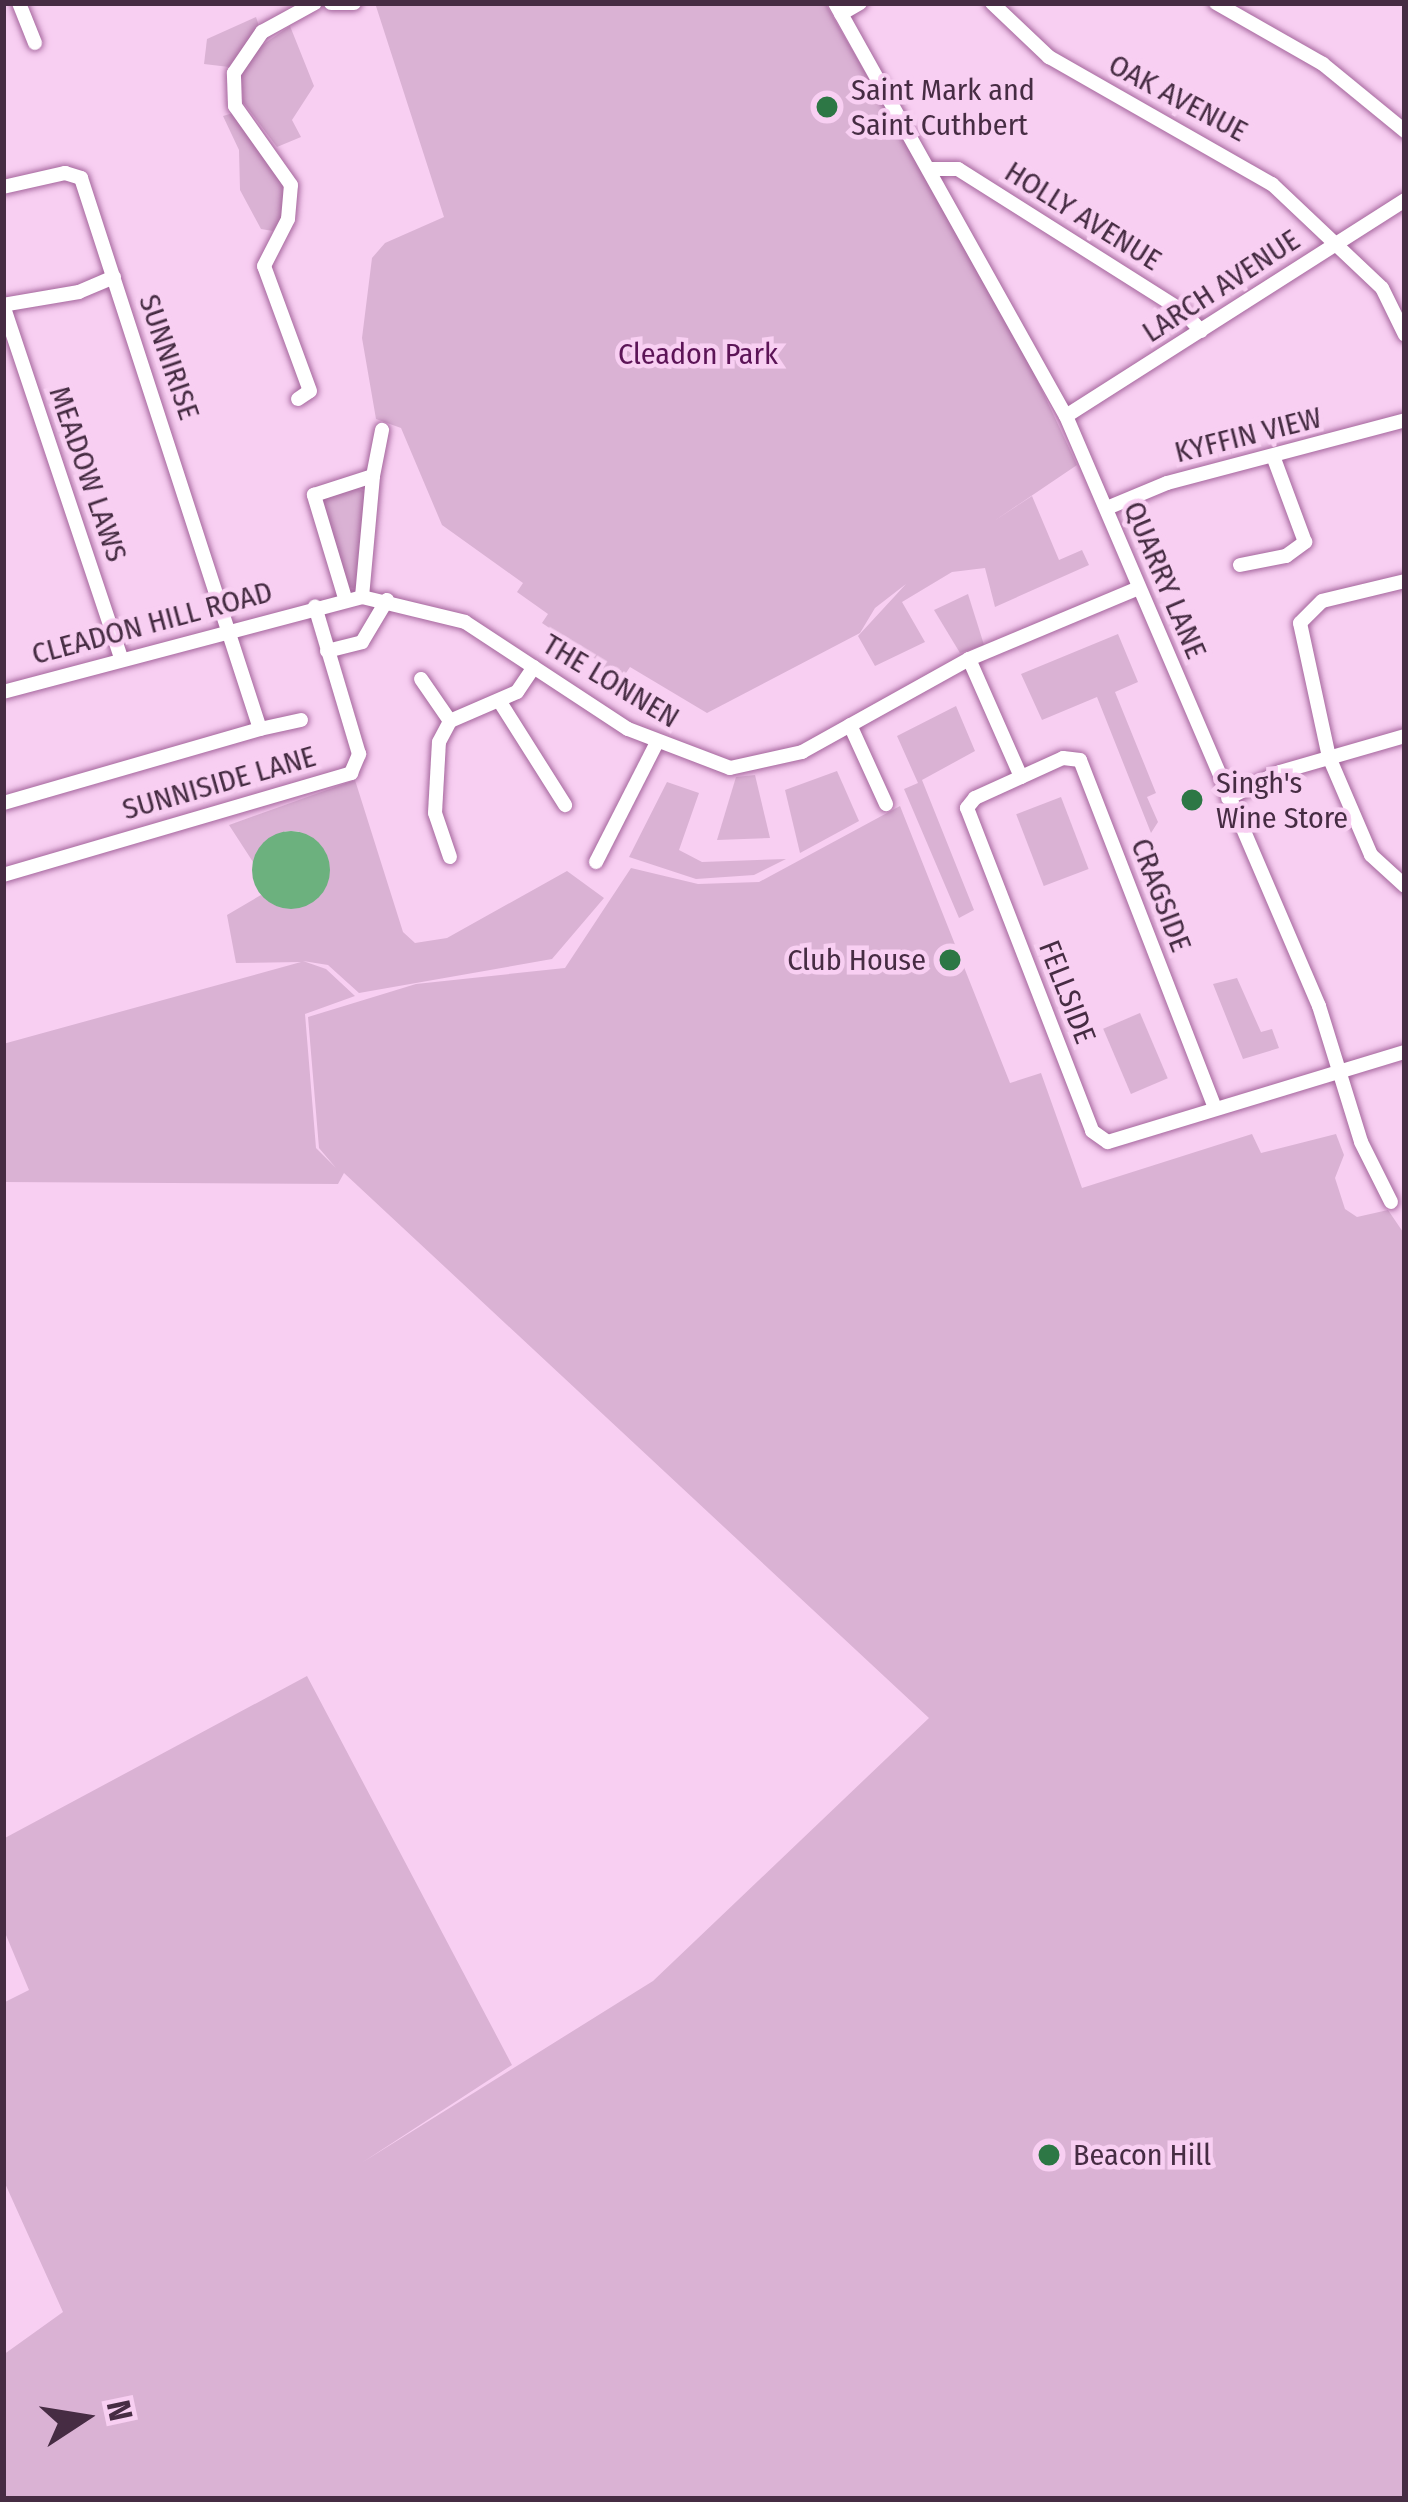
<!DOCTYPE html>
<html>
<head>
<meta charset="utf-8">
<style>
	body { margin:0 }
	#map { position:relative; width:1408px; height:2502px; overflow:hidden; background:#f8cff2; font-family:"Fira Sans Condensed",sans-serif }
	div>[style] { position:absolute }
	.green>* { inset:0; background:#dab2d4; transform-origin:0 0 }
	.water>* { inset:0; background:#6cb17e }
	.round { border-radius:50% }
	.roads { filter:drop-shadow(0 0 3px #a4659c) drop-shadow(0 0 3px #a4659c) }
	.street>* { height:14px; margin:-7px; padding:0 7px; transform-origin:7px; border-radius:7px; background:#fff }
	.dots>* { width:33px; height:33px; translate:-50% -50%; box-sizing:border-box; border:6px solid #f8cff2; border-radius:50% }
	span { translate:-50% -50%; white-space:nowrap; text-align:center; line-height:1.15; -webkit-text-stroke:9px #f8cff2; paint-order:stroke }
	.poi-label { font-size:30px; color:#462c43 }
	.left { translate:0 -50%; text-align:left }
	.right { translate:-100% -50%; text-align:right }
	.street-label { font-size:30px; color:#462c43 }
	.park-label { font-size:30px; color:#5c1457 }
	.frame { position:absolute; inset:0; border:6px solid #462c43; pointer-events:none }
	.north { position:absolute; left:24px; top:2358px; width:120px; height:120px; -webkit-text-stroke:9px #f8cff2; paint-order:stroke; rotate:78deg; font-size:33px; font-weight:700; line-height:48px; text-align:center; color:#462c43 }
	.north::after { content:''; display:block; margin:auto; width:42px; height:54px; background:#462c43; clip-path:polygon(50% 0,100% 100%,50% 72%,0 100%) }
</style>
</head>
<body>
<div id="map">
	<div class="green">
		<i style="clip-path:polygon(375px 3px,825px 3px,1011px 324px,1077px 465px,994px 521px,1032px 496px,1059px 560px,1082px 550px,1089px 565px,995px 607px,985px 568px,952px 572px,902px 602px,925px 642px,875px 666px,858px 636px,906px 584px,875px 608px,860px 633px,707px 713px,630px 667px,614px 691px,591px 676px,600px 662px,542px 623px,548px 614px,517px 592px,523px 583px,442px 525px,401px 428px,376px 419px,362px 338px,372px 258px,385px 243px,444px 217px)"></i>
		<i style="clip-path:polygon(256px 17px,259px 26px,229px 67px,204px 64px,207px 39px)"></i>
		<i style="clip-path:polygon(290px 26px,314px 86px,292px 120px,301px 137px,277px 147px,243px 102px,241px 72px,252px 52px)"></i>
		<i style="clip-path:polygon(233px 113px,282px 173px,284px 214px,273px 231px,261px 229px,240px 190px,239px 150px,223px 116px)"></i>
		<i style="clip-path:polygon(357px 488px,367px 493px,358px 589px,349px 587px,320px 498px)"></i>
		<i style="clip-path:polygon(968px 594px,984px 645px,960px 653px,934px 610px)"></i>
		<i style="clip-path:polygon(1118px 634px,1138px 682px,1115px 692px,1156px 793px,1147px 797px,1158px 822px,1151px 833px,1097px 697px,1042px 720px,1021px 674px)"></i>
		<i style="clip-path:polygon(956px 706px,975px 751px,922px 780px,974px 910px,959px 918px,904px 789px,918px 783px,897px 736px)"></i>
		<i style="clip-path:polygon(837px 771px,859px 821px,800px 853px,785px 790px)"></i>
		<i style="clip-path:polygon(755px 775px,770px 838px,717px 840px,736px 777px)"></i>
		<i style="clip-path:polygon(355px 780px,403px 932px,415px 943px,447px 938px,567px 871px,604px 898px,552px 959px,359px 993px,328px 965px,303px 961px,326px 969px,355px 996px,305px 1014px,316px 1148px,336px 1168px,319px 1148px,308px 1017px,416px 984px,565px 968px,631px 868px,698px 884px,759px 882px,900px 806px,1010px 1083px,1041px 1073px,1082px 1188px,1252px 1134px,1261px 1153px,1336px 1134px,1344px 1155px,1335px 1178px,1345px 1209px,1357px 1217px,1388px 1210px,1405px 1235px,1405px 2499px,3px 2499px,3px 2355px,63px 2312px,3px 2179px,3px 2003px,29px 1990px,3px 1928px,3px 1839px,307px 1676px,512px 2065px,363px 2162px,653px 1981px,929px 1718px,344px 1173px,338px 1184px,3px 1182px,3px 1044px,301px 962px,236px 963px,227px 915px,261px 895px,276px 906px,299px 831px,285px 831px,253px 862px,229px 825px)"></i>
		<i style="clip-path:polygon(667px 782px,699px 793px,679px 850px,702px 862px,786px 859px,754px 875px,696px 879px,629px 857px)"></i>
		<i style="left:1061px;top:797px;width:77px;height:48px;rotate:69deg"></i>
		<i style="clip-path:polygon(1237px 978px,1261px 1032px,1272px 1029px,1279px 1048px,1243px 1059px,1213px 984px)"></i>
		<i style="left:1140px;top:1013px;width:71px;height:40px;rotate:67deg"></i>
	</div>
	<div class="water">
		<i class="round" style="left:252px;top:831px;width:78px;height:78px"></i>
	</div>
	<div class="roads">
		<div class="street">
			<i style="left:19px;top:3px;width:43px;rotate:68.2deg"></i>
			<i style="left:331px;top:3px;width:23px"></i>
			<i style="left:835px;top:3px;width:473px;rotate:60.8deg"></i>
			<i style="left:1066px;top:416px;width:642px;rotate:66.79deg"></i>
			<i style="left:1319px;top:1006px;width:142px;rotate:72.8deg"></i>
			<i style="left:1361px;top:1142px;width:67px;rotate:63.4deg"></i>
			<i style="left:992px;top:3px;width:79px;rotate:43.5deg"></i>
			<i style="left:1049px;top:57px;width:257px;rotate:29.7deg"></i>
			<i style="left:1272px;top:184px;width:151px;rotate:43.4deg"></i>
			<i style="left:1382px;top:288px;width:52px;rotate:63.9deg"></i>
			<i style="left:1216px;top:3px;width:123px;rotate:29.7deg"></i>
			<i style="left:1323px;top:64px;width:106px;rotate:39.3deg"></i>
			<i style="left:841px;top:14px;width:22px;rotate:-30deg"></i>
			<i style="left:929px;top:169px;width:29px"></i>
			<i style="left:958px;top:169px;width:266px;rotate:32.3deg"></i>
			<i style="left:1183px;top:311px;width:27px;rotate:48deg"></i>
			<i style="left:3px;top:187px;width:64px;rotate:-12.7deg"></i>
			<i style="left:65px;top:173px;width:17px;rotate:17deg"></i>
			<i style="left:81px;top:178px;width:579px;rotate:72deg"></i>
			<i style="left:260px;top:729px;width:267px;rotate:163.9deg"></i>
			<i style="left:114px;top:277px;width:38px;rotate:157deg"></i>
			<i style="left:79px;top:292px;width:77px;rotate:170.3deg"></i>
			<i style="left:3px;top:305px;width:374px;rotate:71.5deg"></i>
			<i style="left:298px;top:399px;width:14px;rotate:-34deg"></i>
			<i style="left:310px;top:391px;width:133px;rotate:-110.2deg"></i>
			<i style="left:264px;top:266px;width:53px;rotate:-62.9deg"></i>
			<i style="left:288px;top:219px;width:34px;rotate:-85deg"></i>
			<i style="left:291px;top:185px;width:97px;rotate:-125.3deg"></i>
			<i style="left:235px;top:106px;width:33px;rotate:-92deg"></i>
			<i style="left:234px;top:73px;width:50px;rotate:-55.7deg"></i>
			<i style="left:262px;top:32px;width:60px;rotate:-28.7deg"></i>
			<i style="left:1066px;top:416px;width:402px;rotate:-32.5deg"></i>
			<i style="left:373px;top:476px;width:47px;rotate:-78.9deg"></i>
			<i style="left:1107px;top:508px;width:65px;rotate:-22.6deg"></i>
			<i style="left:1167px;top:483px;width:246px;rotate:-14.8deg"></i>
			<i style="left:1240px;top:565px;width:47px;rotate:-11.1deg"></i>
			<i style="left:1286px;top:556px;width:24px;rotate:-36deg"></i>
			<i style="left:1305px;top:542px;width:92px;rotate:-110.4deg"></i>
			<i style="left:1405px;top:581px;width:85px;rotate:166.5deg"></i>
			<i style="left:1322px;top:601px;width:31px;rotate:135deg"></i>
			<i style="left:1300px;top:623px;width:137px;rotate:77.8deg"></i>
			<i style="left:1329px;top:757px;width:107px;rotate:66.8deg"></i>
			<i style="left:1371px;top:855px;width:46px;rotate:42.4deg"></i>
			<i style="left:345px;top:598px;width:108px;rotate:-106.8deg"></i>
			<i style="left:314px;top:495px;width:62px;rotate:-17.9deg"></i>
			<i style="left:373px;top:476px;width:121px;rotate:95.2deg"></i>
			<i style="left:327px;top:651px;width:36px;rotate:-14deg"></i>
			<i style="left:362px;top:642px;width:49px;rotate:-59.2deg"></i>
			<i style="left:969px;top:659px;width:129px;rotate:66.2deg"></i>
			<i style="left:421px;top:679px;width:51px;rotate:55.4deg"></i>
			<i style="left:3px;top:692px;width:371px;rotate:-14.8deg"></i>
			<i style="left:362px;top:597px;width:106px;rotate:13.6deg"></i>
			<i style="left:465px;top:622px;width:195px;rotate:33.3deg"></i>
			<i style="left:628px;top:729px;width:109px;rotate:20.9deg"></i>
			<i style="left:730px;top:768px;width:74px;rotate:-12.5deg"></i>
			<i style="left:802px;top:752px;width:191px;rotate:-29.1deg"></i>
			<i style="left:969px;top:659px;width:184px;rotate:-22.7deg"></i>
			<i style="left:500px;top:702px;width:122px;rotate:57.7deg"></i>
			<i style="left:850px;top:725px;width:87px;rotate:65.5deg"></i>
			<i style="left:260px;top:729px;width:42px;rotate:-12.4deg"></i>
			<i style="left:1228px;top:798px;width:58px;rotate:-26.6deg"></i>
			<i style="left:1280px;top:772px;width:130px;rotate:-16.1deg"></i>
			<i style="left:450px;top:857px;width:46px;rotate:-108.8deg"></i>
			<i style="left:435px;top:813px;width:71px;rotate:-86.8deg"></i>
			<i style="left:439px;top:742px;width:24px;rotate:-62deg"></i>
			<i style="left:450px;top:721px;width:73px;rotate:-23.4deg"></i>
			<i style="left:517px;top:692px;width:30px;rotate:-56deg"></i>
			<i style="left:596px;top:862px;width:132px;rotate:-63deg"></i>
			<i style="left:3px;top:875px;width:363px;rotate:-16.3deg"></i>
			<i style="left:351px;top:773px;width:21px;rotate:-67deg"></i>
			<i style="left:359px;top:754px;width:154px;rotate:-106.6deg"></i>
			<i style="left:1215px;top:1108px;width:373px;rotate:-111.2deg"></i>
			<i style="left:1080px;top:760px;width:17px;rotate:-173deg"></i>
			<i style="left:1063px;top:758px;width:97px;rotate:155.6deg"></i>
			<i style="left:975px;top:798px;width:13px;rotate:129deg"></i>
			<i style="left:967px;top:808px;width:346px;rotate:68.8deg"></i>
			<i style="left:1092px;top:1131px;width:19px;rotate:35deg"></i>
			<i style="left:1108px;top:1142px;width:310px;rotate:-16.9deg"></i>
		</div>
	</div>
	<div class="dots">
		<i style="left:827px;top:107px;background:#2d7745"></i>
		<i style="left:1192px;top:800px;background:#2d7745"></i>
		<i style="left:950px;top:960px;background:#2d7745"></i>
		<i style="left:1049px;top:2155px;background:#2d7745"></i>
	</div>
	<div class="poi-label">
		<span class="left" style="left:851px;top:107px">Saint Mark and<br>Saint Cuthbert</span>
		<span class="left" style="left:1216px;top:800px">Singh's<br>Wine Store</span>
		<span class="right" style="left:926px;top:960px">Club House</span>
		<span class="left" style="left:1073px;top:2155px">Beacon Hill</span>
	</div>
	<div class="street-label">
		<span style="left:1178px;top:98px;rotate:28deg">OAK AVENUE</span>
		<span style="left:1083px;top:216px;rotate:32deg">HOLLY AVENUE</span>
		<span style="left:1221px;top:286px;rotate:-33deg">LARCH AVENUE</span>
		<span style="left:169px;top:357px;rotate:71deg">SUNNIRISE</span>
		<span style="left:1248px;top:435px;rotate:-14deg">KYFFIN VIEW</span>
		<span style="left:88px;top:474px;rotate:71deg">MEADOW LAWS</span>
		<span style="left:1165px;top:580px;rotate:67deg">QUARRY LANE</span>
		<span style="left:152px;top:623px;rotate:-15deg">CLEADON HILL ROAD</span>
		<span style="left:611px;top:681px;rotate:31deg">THE LONNEN</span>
		<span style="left:219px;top:783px;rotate:-16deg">SUNNISIDE LANE</span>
		<span style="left:1161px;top:895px;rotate:69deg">CRAGSIDE</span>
		<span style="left:1067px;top:992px;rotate:69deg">FELLSIDE</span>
	</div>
	<div class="park-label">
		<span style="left:698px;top:354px">Cleadon Park</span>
	</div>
	<div class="frame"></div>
	<div class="north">N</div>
</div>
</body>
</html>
